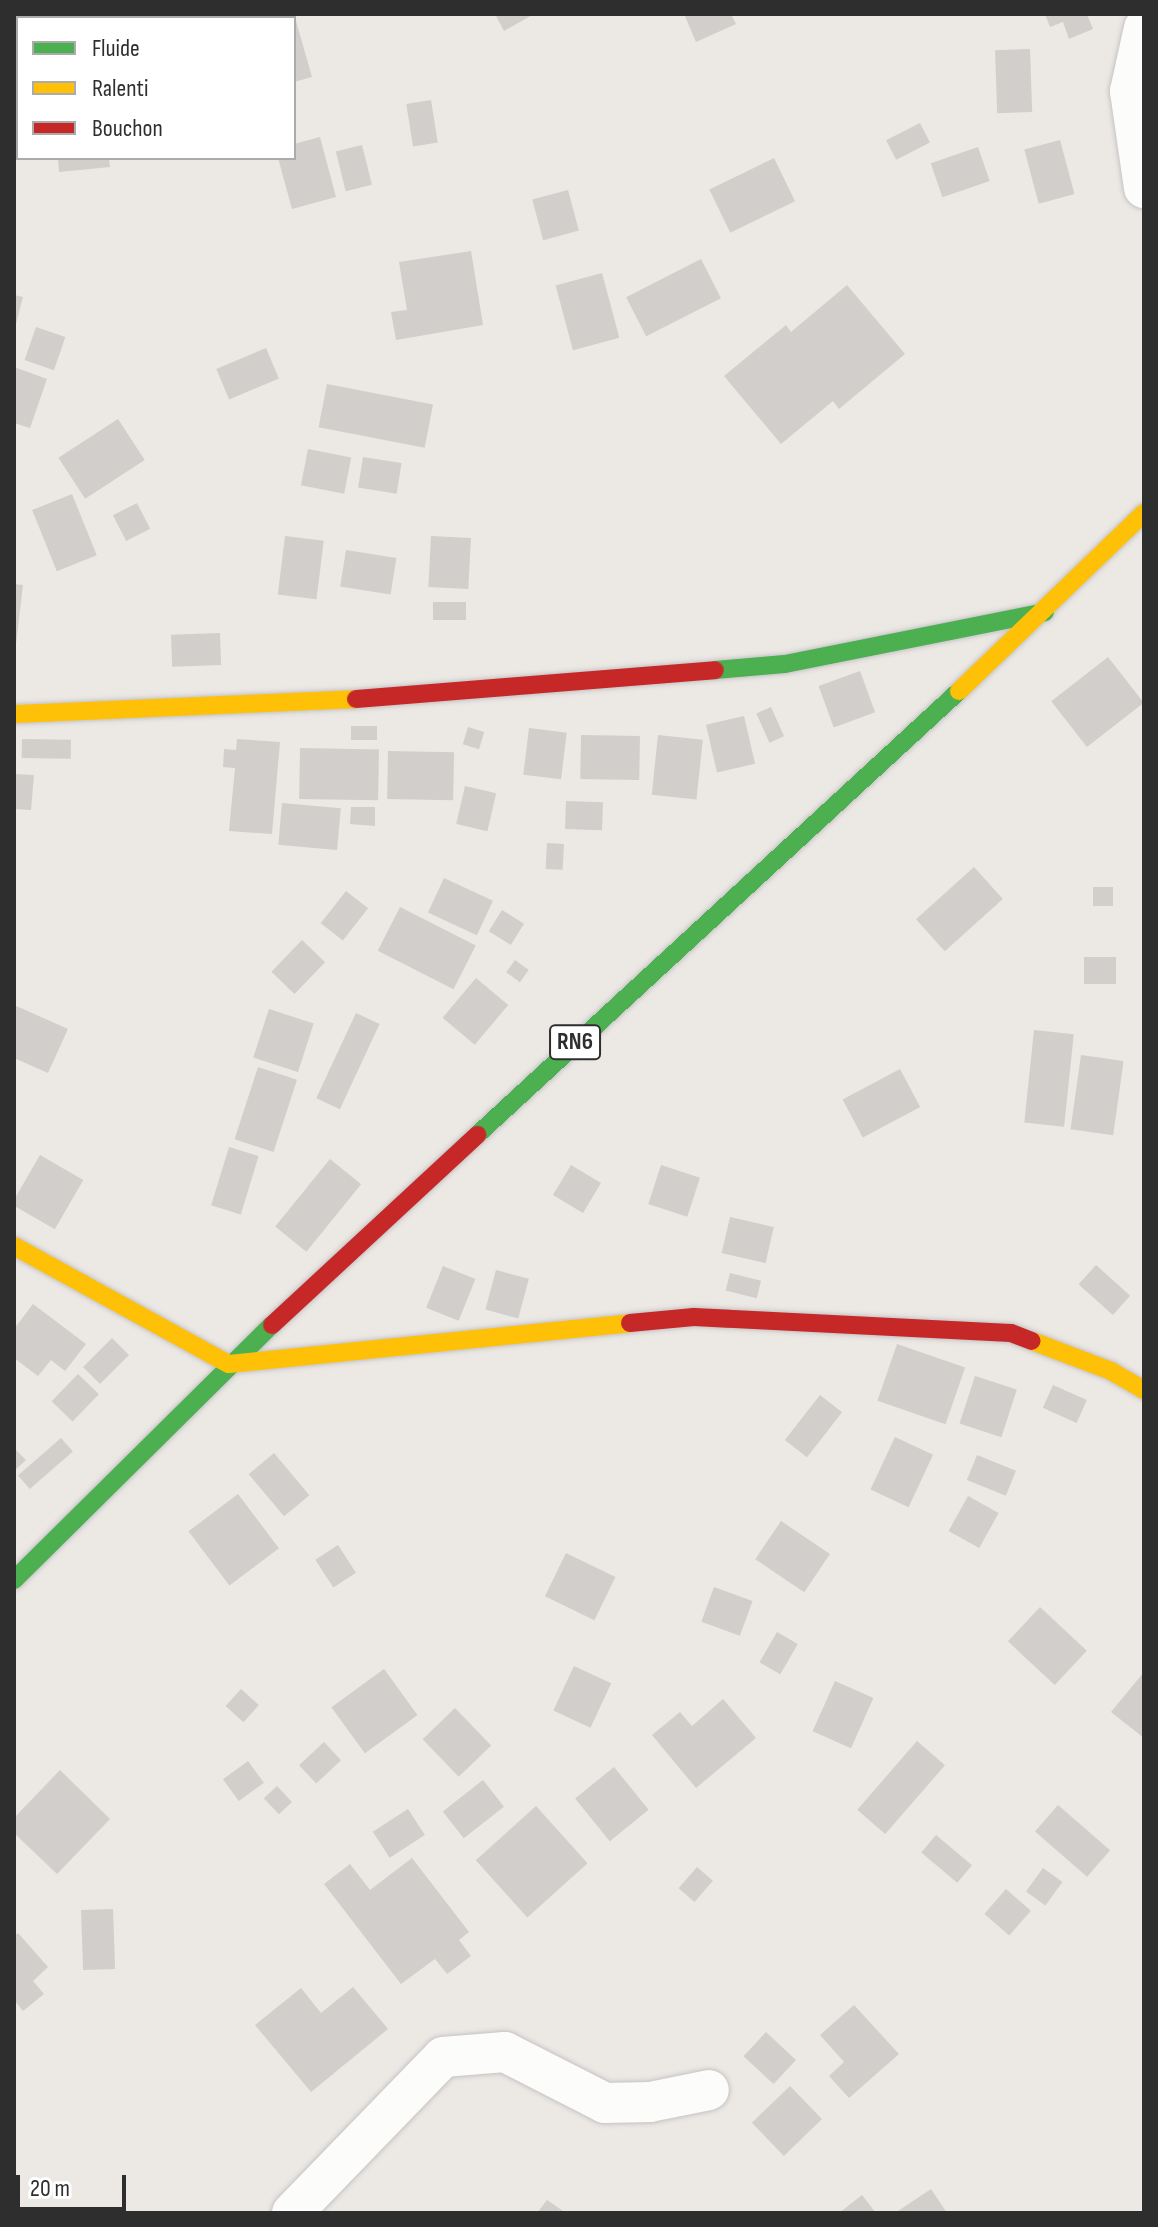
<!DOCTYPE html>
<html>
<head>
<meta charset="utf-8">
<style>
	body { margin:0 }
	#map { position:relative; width:1158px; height:2227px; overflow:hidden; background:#ece8e4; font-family:"Sofia Sans Condensed",sans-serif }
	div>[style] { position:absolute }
	.building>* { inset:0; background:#d1cecb; transform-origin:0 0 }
	.roads { filter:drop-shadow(0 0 2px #c5c4c5) drop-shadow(0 0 2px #c5c4c5) }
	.street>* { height:40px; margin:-20px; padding:0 20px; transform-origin:20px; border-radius:20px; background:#fcfcfb }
	.fast>* { height:18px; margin:-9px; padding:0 9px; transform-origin:9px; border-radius:9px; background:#4caf50 }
	.slow>* { height:18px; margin:-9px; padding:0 9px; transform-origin:9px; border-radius:9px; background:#ffc107 }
	.jam>* { height:18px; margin:-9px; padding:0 9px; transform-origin:9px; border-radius:9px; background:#c62828 }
	span { translate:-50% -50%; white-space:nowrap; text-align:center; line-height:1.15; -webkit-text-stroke:7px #fff; paint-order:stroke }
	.shield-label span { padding:2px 6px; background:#fff; border:2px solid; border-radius:6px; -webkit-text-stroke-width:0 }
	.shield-label { font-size:24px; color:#2e2e2e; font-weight:700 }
	.frame { position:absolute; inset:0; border:16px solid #2e2e2e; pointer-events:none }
	.legend { position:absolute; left:16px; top:16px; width:280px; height:144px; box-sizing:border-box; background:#fff; border:2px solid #ababab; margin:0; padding:10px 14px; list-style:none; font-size:24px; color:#2e2e2e }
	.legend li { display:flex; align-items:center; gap:16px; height:40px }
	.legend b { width:40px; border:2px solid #ababab }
	.scale { position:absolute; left:16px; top:2175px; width:110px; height:36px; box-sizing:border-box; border:4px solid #2e2e2e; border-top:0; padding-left:10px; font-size:24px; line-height:28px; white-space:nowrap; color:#2e2e2e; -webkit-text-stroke:6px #fff; paint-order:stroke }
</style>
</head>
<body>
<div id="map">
	<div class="building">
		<i style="clip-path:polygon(244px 14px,294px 14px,312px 77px,294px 82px,294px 18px)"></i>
		<i style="clip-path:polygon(495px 14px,534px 14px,504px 31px)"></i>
		<i style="clip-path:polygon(684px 14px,731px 14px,736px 24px,696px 42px)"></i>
		<i style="clip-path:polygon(1045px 14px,1087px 14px,1093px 29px,1069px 39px,1063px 22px,1050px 27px)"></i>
		<i style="left:1030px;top:49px;width:63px;height:35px;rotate:88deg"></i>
		<i style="left:431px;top:100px;width:43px;height:25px;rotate:81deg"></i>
		<i style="left:920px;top:123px;width:22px;height:38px;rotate:63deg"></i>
		<i style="clip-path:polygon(320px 137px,336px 197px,292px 209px,278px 158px,294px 158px,294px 144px)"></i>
		<i style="left:1060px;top:140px;width:56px;height:37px;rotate:75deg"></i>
		<i style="left:362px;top:145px;width:41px;height:27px;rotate:76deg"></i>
		<i style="left:978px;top:147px;width:36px;height:50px;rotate:71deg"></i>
		<i style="clip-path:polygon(58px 158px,109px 158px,110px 167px,59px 172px)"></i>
		<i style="left:774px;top:158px;width:48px;height:72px;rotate:64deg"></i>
		<i style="left:568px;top:190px;width:42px;height:37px;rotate:75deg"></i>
		<i style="clip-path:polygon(471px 251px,483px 325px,396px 340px,391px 312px,407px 310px,399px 262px)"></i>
		<i style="left:701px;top:259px;width:44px;height:84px;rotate:63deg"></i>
		<i style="left:602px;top:273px;width:67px;height:48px;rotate:75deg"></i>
		<i style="clip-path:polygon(847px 285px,905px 354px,839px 409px,833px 401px,781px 444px,724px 376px,786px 325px,791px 332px)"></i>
		<i style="clip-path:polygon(14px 295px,23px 297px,15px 328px,14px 328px)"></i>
		<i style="left:36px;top:327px;width:31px;height:35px;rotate:19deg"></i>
		<i style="left:266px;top:348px;width:33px;height:54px;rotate:67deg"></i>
		<i style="clip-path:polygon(14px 367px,47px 379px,30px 428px,14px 423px)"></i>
		<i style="left:327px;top:384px;width:108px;height:44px;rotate:11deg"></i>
		<i style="left:118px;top:419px;width:49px;height:71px;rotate:57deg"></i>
		<i style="left:308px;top:449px;width:44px;height:37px;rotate:11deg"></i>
		<i style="left:363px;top:457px;width:39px;height:31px;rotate:9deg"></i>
		<i style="left:72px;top:494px;width:66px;height:43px;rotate:68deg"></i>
		<i style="left:137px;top:503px;width:29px;height:27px;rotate:63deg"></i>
		<i style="left:285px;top:536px;width:39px;height:59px;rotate:7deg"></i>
		<i style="left:431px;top:536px;width:40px;height:51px;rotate:3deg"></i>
		<i style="left:346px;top:550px;width:51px;height:37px;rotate:9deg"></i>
		<i style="clip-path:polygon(14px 584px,23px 585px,16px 644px,14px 643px)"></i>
		<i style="left:433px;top:602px;width:33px;height:18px"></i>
		<i style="left:220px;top:633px;width:32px;height:49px;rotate:88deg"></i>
		<i style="left:1108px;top:657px;width:58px;height:72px;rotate:52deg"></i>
		<i style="left:860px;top:671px;width:44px;height:44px;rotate:70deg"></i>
		<i style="left:771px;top:707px;width:32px;height:16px;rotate:66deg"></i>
		<i style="left:744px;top:716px;width:49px;height:39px;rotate:77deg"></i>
		<i style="left:351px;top:726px;width:26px;height:14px"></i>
		<i style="left:468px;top:727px;width:17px;height:18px;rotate:17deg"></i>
		<i style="left:529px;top:728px;width:38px;height:47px;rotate:7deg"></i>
		<i style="left:581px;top:735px;width:59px;height:44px;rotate:1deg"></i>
		<i style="left:658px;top:735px;width:45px;height:60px;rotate:6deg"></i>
		<i style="left:22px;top:739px;width:49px;height:19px;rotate:1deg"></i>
		<i style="clip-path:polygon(237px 739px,280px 742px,272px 834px,229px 831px,235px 768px,223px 767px,224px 749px,236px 750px)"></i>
		<i style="left:300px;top:748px;width:79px;height:51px;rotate:1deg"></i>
		<i style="left:388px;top:751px;width:66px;height:48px;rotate:1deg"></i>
		<i style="clip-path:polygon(14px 774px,34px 775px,31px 810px,14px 809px)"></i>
		<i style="left:465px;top:786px;width:32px;height:39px;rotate:13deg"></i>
		<i style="left:566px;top:801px;width:37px;height:28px;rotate:2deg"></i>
		<i style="left:282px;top:803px;width:59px;height:42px;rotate:5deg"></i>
		<i style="clip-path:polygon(351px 807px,375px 807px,375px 826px,350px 824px)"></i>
		<i style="left:547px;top:843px;width:17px;height:26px;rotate:3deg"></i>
		<i style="left:974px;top:867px;width:43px;height:78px;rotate:48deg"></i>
		<i style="left:444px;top:878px;width:54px;height:38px;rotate:25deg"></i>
		<i style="left:1093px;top:887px;width:20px;height:19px"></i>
		<i style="left:346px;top:891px;width:28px;height:41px;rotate:38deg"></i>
		<i style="left:400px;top:907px;width:85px;height:49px;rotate:27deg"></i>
		<i style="left:502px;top:910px;width:26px;height:25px;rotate:32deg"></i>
		<i style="left:302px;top:940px;width:32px;height:44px;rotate:44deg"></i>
		<i style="left:1084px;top:957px;width:32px;height:27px"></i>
		<i style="left:515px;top:960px;width:17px;height:15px;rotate:36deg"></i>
		<i style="left:476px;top:978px;width:42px;height:52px;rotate:40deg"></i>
		<i style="clip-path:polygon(14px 1005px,68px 1029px,48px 1073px,14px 1058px)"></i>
		<i style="left:269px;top:1009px;width:47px;height:51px;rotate:18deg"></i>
		<i style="left:356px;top:1013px;width:26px;height:94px;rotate:25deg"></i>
		<i style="left:1034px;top:1030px;width:40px;height:93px;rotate:6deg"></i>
		<i style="left:1081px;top:1055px;width:43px;height:75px;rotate:8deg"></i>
		<i style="left:258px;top:1067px;width:41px;height:76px;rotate:18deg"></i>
		<i style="left:900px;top:1069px;width:43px;height:65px;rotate:62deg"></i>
		<i style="left:229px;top:1147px;width:31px;height:61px;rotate:17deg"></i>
		<i style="left:40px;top:1155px;width:50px;height:57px;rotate:30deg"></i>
		<i style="left:330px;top:1159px;width:40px;height:87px;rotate:39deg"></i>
		<i style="left:571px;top:1165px;width:35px;height:35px;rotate:31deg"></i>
		<i style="left:661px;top:1165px;width:41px;height:41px;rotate:18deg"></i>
		<i style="left:730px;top:1217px;width:45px;height:37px;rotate:13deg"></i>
		<i style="left:1096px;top:1265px;width:46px;height:26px;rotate:42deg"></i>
		<i style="left:443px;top:1266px;width:35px;height:45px;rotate:22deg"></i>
		<i style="left:496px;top:1270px;width:34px;height:41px;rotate:15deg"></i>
		<i style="left:730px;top:1273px;width:32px;height:18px;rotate:14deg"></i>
		<i style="clip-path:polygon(33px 1304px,86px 1344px,65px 1371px,51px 1360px,38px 1376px,14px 1358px,14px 1329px)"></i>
		<i style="left:112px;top:1338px;width:24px;height:41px;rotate:45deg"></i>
		<i style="left:897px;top:1344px;width:72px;height:60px;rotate:19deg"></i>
		<i style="left:78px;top:1374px;width:29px;height:38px;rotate:44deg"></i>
		<i style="left:975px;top:1376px;width:44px;height:50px;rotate:18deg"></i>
		<i style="left:1053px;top:1385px;width:37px;height:25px;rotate:24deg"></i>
		<i style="left:820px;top:1395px;width:28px;height:57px;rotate:38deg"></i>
		<i style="left:895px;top:1437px;width:42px;height:58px;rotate:25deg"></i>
		<i style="left:61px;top:1438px;width:18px;height:57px;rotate:49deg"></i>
		<i style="clip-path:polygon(14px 1448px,26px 1460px,14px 1471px)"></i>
		<i style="left:274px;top:1453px;width:55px;height:33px;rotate:50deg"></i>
		<i style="left:977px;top:1455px;width:42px;height:27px;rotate:22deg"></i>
		<i style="left:238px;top:1494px;width:68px;height:62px;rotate:53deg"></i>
		<i style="left:968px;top:1496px;width:35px;height:40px;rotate:29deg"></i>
		<i style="left:781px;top:1521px;width:59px;height:46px;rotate:34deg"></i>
		<i style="left:338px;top:1545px;width:33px;height:27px;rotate:57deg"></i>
		<i style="left:566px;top:1553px;width:55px;height:48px;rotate:26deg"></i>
		<i style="left:714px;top:1587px;width:41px;height:37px;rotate:20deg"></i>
		<i style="left:1040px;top:1607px;width:64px;height:47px;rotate:43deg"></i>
		<i style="left:777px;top:1632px;width:24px;height:35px;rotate:30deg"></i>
		<i style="left:574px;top:1666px;width:41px;height:49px;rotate:25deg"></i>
		<i style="left:384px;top:1669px;width:57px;height:65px;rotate:54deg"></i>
		<i style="clip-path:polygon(1144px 1672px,1144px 1738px,1111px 1712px)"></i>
		<i style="left:835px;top:1681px;width:42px;height:55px;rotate:24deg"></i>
		<i style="left:241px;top:1689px;width:24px;height:23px;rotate:42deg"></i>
		<i style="clip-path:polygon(723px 1699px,756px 1738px,696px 1788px,652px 1735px,680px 1712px,692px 1726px)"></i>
		<i style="left:455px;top:1708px;width:52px;height:45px;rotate:46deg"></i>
		<i style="left:917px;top:1741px;width:37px;height:91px;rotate:41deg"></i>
		<i style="left:324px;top:1742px;width:25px;height:34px;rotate:47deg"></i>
		<i style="left:248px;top:1761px;width:27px;height:31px;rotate:54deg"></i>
		<i style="left:614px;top:1767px;width:55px;height:50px;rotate:51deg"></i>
		<i style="clip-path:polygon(60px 1770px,110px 1819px,57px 1874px,14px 1833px,14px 1818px)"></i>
		<i style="left:483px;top:1780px;width:34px;height:51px;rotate:52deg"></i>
		<i style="left:277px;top:1786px;width:22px;height:18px;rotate:47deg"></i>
		<i style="left:1058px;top:1805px;width:69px;height:35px;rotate:41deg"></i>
		<i style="left:536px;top:1806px;width:77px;height:81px;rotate:48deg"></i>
		<i style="left:408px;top:1809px;width:31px;height:42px;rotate:57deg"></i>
		<i style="left:936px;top:1835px;width:47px;height:23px;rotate:40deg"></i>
		<i style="clip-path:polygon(412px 1858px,469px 1932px,459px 1940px,471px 1956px,447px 1974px,435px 1959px,401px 1984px,324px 1884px,350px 1864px,370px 1890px)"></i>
		<i style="left:697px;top:1867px;width:21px;height:28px;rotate:41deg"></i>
		<i style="left:1043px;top:1868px;width:24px;height:29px;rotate:36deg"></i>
		<i style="left:1006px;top:1889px;width:33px;height:33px;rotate:41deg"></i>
		<i style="left:113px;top:1909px;width:60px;height:32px;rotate:88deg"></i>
		<i style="clip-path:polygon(18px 1933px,48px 1967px,33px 1981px,44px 1994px,23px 2011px,14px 2000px,14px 1937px)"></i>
		<i style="clip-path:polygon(353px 1987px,388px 2029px,311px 2092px,255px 2025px,301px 1988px,321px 2013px)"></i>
		<i style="clip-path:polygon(854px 2005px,899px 2054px,849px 2098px,829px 2076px,844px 2062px,820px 2035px)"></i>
		<i style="left:766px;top:2032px;width:41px;height:33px;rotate:43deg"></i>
		<i style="left:790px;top:2086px;width:46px;height:53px;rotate:46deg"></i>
		<i style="clip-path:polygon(931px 2189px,947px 2213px,900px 2213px,898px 2211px)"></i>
		<i style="clip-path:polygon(862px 2195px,876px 2213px,839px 2213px)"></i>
		<i style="clip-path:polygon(547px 2200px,566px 2213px,537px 2213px)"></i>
	</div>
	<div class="roads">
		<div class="street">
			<i style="left:1144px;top:28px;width:65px;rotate:102.5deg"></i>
			<i style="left:1130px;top:91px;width:98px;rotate:81.8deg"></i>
			<i style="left:292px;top:2213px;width:217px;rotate:-45.9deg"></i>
			<i style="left:443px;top:2057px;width:62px;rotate:-4.6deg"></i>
			<i style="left:505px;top:2052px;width:112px;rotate:27deg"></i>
			<i style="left:605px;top:2103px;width:45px;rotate:-1.3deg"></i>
			<i style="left:650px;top:2102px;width:60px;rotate:-11.5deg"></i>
		</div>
		<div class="fast">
			<i style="left:715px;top:670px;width:70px;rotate:-4.9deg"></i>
			<i style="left:785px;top:664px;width:265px;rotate:-11.3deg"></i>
			<i style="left:477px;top:1135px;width:655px;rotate:-42.65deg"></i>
			<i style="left:14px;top:1580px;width:363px;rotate:-44.7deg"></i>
		</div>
		<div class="slow">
			<i style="left:959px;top:691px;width:257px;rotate:-43.9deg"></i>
			<i style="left:14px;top:714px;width:342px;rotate:-2.5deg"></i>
			<i style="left:14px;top:1246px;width:245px;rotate:28.8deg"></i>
			<i style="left:229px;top:1364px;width:403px;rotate:-5.8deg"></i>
			<i style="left:1032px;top:1341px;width:85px;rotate:20.8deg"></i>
			<i style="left:1111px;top:1371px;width:38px;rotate:30deg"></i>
		</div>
		<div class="jam">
			<i style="left:356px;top:699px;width:360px;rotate:-4.6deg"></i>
			<i style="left:630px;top:1323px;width:64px;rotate:-5.4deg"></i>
			<i style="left:694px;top:1317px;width:317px;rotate:2.9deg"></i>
			<i style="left:1011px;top:1333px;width:22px;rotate:21deg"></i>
			<i style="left:272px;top:1325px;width:280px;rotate:-42.8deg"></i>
		</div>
	</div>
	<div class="shield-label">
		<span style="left:575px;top:1042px">RN6</span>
	</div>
	<div class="frame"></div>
	<ul class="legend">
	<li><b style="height:10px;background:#4caf50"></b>Fluide</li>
	<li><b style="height:10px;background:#ffc107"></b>Ralenti</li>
	<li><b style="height:10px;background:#c62828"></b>Bouchon</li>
	</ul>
	<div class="scale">20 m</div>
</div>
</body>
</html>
